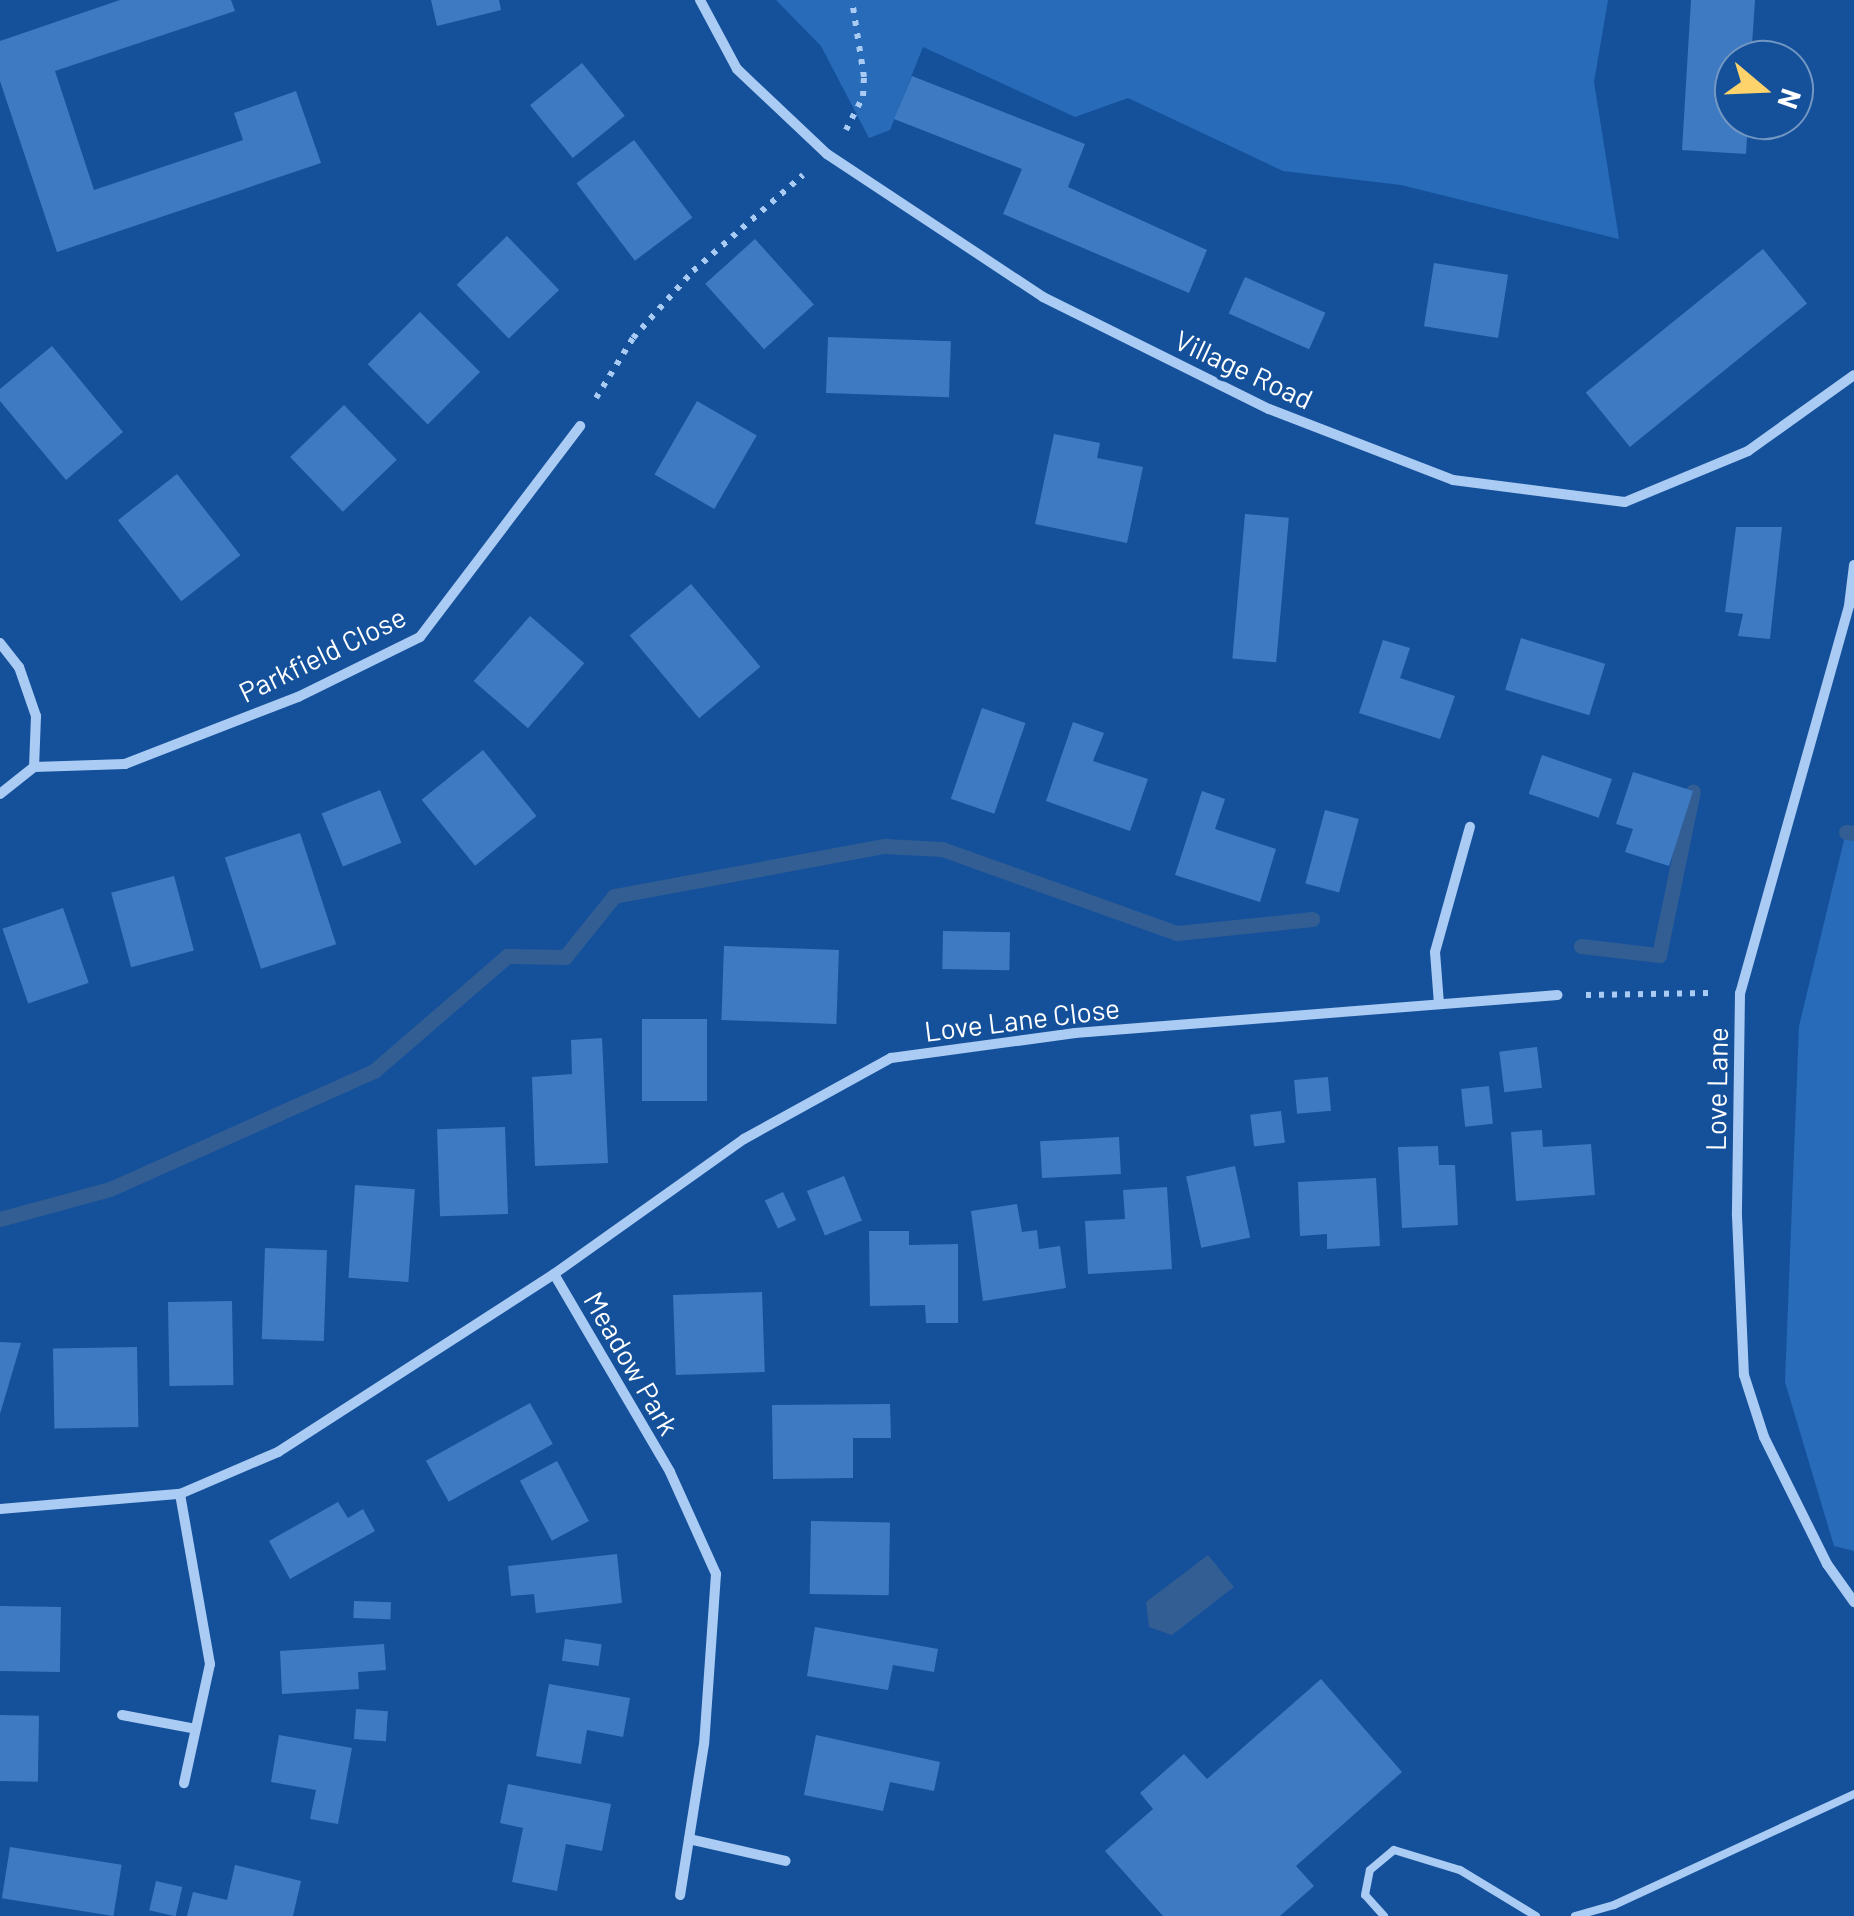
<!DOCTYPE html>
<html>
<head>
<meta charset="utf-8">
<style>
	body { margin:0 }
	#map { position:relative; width:1854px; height:1916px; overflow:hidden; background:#15519b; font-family:Barlow,sans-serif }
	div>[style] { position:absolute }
	.green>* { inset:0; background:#286bb9 }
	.water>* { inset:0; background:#325e94 }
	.stream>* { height:15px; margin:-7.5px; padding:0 7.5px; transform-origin:7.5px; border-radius:7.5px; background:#325e94 }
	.building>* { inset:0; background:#3d7ac1; transform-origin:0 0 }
	.path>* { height:6px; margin-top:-3px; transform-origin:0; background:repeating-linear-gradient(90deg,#aacbf3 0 5px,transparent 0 13px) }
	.service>* { height:8px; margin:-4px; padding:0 4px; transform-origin:4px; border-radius:4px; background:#aacbf3 }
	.minor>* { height:10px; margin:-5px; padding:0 5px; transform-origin:5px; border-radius:5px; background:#aacbf3 }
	span { translate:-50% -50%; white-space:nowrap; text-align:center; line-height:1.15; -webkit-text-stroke:8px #15519b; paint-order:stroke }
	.street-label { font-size:28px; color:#fff }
	.north { position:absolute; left:1714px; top:40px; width:100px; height:100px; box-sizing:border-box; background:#15519b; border:2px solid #7397c3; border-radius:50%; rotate:109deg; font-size:28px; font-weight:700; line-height:40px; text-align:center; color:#fff }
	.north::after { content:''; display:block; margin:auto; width:35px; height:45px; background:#ffd36c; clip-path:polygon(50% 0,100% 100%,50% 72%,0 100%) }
</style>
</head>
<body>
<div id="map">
	<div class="green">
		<i style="clip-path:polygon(776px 0,1608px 0,1594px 82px,1619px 239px,1401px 185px,1283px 171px,1128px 98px,1075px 117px,923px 47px,890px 130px,869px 138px,821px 46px)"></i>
		<i style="clip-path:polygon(1846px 832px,1854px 833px,1854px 1551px,1834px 1546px,1785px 1382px,1799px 1026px)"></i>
	</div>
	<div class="water">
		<i style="clip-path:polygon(1208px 1555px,1234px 1587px,1172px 1635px,1149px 1627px,1146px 1602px)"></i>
	</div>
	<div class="stream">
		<i style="left:1846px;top:832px;width:8px;rotate:7deg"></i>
		<i style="left:1581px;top:946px;width:79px;rotate:6.6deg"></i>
		<i style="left:1659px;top:955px;width:167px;rotate:-78.3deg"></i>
		<i style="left:0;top:1219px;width:114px;rotate:-15.3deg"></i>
		<i style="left:110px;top:1189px;width:289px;rotate:-24.1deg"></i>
		<i style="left:374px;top:1071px;width:176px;rotate:-40.8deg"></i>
		<i style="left:507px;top:956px;width:58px;rotate:1deg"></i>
		<i style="left:565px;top:957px;width:78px;rotate:-51.2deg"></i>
		<i style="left:614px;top:896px;width:276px;rotate:-10.5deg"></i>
		<i style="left:885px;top:846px;width:57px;rotate:3deg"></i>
		<i style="left:942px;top:849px;width:250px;rotate:19.7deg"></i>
		<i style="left:1177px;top:933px;width:136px;rotate:-5.9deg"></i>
	</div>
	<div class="building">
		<i style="clip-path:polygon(120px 0,231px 0,235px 11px,55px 71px,94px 190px,243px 140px,234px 113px,296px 91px,321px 163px,57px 252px,0 81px,0 41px)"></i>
		<i style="clip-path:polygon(431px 0,499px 0,501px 10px,437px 26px)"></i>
		<i style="clip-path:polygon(1691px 0,1755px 0,1751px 60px,1734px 60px,1734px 120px,1748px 120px,1746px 154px,1682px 150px)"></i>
		<i style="left:582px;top:63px;width:68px;height:67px;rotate:51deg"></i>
		<i style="clip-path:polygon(912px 76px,1085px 144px,1068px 187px,1207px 250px,1189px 293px,1003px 214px,1022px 169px,894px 119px)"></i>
		<i style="left:634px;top:140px;width:97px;height:72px;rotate:53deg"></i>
		<i style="left:507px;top:236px;width:75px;height:70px;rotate:46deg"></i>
		<i style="left:755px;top:239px;width:88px;height:67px;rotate:48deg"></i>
		<i style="left:1763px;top:249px;width:70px;height:228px;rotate:51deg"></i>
		<i style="left:1434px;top:263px;width:75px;height:64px;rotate:9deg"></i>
		<i style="left:1245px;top:277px;width:88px;height:40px;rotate:24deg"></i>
		<i style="left:420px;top:312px;width:85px;height:74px;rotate:45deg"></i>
		<i style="left:828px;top:337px;width:123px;height:56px;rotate:2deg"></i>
		<i style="clip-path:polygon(52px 346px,123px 432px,66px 480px,0 401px,0 389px)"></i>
		<i style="left:697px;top:401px;width:69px;height:85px;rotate:30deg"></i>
		<i style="left:344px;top:405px;width:76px;height:75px;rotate:46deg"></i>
		<i style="clip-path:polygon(1054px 434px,1100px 443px,1097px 458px,1143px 467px,1127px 543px,1035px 524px)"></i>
		<i style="left:177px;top:474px;width:103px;height:75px;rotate:52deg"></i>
		<i style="left:1245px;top:514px;width:44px;height:145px;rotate:5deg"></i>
		<i style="clip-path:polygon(1736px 527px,1782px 527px,1770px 639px,1738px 636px,1743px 614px,1725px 612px)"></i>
		<i style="left:691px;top:584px;width:108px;height:80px;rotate:50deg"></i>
		<i style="left:530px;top:616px;width:72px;height:86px;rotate:41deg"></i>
		<i style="left:1521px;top:638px;width:88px;height:54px;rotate:17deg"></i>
		<i style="clip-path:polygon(1383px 640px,1410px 648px,1400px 678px,1455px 696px,1440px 739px,1359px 713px)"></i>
		<i style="left:982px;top:708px;width:46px;height:96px;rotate:19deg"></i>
		<i style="clip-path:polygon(1073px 722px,1104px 733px,1093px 761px,1148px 779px,1130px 831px,1046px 801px)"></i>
		<i style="left:483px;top:750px;width:85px;height:79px;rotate:51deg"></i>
		<i style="left:1542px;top:755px;width:74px;height:41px;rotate:19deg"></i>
		<i style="clip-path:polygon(1633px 772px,1693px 791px,1669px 866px,1625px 852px,1633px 829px,1616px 824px)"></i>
		<i style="left:380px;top:790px;width:57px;height:63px;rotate:68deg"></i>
		<i style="clip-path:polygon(1202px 791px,1225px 799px,1215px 829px,1276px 849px,1260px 902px,1175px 875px)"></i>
		<i style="left:1325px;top:810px;width:35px;height:76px;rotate:15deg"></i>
		<i style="left:300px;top:833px;width:117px;height:79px;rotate:72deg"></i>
		<i style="left:174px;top:876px;width:77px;height:65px;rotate:75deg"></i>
		<i style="left:63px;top:908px;width:79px;height:64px;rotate:71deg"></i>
		<i style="left:943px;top:931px;width:67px;height:38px;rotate:1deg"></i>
		<i style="left:724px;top:946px;width:115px;height:74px;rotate:2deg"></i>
		<i style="left:642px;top:1019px;width:65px;height:82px"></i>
		<i style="clip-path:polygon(602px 1038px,608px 1163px,535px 1166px,532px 1077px,572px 1074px,571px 1040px)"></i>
		<i style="left:1537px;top:1047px;width:41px;height:38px;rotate:83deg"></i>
		<i style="left:1328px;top:1077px;width:34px;height:34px;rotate:85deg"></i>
		<i style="left:1489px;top:1086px;width:38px;height:28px;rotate:84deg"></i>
		<i style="left:1281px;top:1111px;width:32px;height:31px;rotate:83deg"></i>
		<i style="left:505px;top:1127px;width:87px;height:68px;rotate:88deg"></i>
		<i style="clip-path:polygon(1542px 1130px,1543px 1147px,1591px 1144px,1595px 1195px,1516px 1201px,1511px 1132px)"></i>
		<i style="left:1119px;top:1137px;width:37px;height:79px;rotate:87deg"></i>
		<i style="clip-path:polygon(1438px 1146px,1439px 1165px,1455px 1165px,1458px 1225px,1402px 1228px,1398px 1147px)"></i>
		<i style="left:1235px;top:1166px;width:73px;height:50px;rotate:78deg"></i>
		<i style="left:844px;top:1176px;width:48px;height:40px;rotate:68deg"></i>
		<i style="clip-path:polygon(1376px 1178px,1380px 1246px,1327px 1249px,1327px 1234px,1300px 1236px,1298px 1182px)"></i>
		<i style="left:355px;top:1185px;width:60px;height:93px;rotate:4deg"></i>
		<i style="clip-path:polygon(1167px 1187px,1172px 1269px,1088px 1274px,1085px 1221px,1125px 1219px,1123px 1190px)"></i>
		<i style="left:783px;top:1192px;width:31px;height:20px;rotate:65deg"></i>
		<i style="clip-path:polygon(1017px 1204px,1022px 1232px,1037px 1230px,1039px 1249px,1060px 1246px,1066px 1288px,983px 1301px,971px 1211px)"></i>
		<i style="clip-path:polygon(869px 1231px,909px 1231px,909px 1245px,958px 1244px,958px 1323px,926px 1323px,925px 1305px,870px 1306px)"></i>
		<i style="left:265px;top:1248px;width:62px;height:91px;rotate:2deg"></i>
		<i style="left:762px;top:1292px;width:80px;height:89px;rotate:88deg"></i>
		<i style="left:232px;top:1301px;width:84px;height:64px;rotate:89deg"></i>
		<i style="clip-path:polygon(0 1342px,21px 1343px,0 1414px)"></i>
		<i style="left:137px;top:1347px;width:80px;height:84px;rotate:89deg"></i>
		<i style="left:530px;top:1403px;width:47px;height:119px;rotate:61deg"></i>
		<i style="clip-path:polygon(890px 1404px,891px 1438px,853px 1438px,853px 1478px,773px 1479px,772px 1405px)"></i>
		<i style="left:557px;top:1461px;width:68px;height:42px;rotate:62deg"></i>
		<i style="clip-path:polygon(338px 1502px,348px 1518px,363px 1509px,375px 1531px,290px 1579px,269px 1541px)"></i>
		<i style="left:811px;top:1521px;width:79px;height:73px;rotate:1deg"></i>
		<i style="clip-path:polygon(617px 1554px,622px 1603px,536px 1613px,534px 1594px,511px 1596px,508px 1566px)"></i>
		<i style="left:354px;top:1601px;width:37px;height:17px;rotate:2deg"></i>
		<i style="left:0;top:1606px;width:61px;height:65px;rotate:1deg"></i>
		<i style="clip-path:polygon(815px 1627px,938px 1649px,934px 1672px,893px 1665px,888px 1690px,807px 1676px)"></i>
		<i style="left:565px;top:1639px;width:37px;height:22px;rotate:8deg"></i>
		<i style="clip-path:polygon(384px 1644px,386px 1670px,358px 1672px,359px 1689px,282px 1694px,280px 1651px)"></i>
		<i style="clip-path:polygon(1321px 1679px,1402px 1772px,1296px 1866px,1314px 1886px,1280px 1916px,1163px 1916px,1105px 1851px,1153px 1809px,1140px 1793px,1184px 1754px,1207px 1779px)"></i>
		<i style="clip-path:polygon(549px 1684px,630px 1698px,623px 1737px,587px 1730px,581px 1764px,536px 1756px)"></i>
		<i style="left:356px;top:1709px;width:32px;height:30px;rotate:4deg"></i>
		<i style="left:0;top:1715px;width:39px;height:66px;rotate:1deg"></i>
		<i style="clip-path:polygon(279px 1735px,352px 1748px,338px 1824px,310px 1819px,316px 1790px,271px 1782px)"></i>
		<i style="clip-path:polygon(816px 1735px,940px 1762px,934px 1791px,890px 1782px,883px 1811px,804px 1795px)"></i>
		<i style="clip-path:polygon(508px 1784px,611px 1804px,602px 1851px,566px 1844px,557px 1891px,512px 1882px,523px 1828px,500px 1823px)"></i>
		<i style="left:10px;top:1847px;width:113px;height:52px;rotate:9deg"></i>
		<i style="clip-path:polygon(235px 1865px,301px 1881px,293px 1916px,187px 1916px,193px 1892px,227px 1900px)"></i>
		<i style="left:156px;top:1881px;width:27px;height:30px;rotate:13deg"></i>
	</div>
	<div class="path">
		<i style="left:846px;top:130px;width:38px;rotate:-63deg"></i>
		<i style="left:863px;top:96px;width:19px;rotate:-87deg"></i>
		<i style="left:864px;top:77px;width:78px;rotate:-98.9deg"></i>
		<i style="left:596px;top:398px;width:70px;rotate:-58.3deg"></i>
		<i style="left:633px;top:338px;width:90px;rotate:-48.2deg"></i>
		<i style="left:693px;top:271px;width:146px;rotate:-41.1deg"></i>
		<i style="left:1586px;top:995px;width:123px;rotate:-0.9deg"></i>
	</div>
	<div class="service">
		<i style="left:1384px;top:1916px;width:28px;rotate:-132deg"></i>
		<i style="left:1365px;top:1895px;width:25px;rotate:-79deg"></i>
		<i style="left:1370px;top:1870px;width:31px;rotate:-40deg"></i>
		<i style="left:1394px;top:1850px;width:69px;rotate:16.9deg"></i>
		<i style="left:1460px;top:1870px;width:89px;rotate:31.2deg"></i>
		<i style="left:1575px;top:1916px;width:41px;rotate:-15.8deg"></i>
		<i style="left:1614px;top:1905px;width:264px;rotate:-24.8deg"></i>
	</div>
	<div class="minor">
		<i style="left:700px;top:0;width:78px;rotate:61.8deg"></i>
		<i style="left:737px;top:69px;width:124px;rotate:43.4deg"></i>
		<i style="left:827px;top:154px;width:259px;rotate:33.5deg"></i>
		<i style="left:1043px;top:297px;width:252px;rotate:26.4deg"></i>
		<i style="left:1269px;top:409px;width:197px;rotate:21.1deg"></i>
		<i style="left:1453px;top:480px;width:173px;rotate:7.3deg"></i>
		<i style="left:1625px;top:502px;width:133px;rotate:-22.5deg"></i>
		<i style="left:1748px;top:451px;width:130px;rotate:-35.6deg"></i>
		<i style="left:1854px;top:565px;width:41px;rotate:97deg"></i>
		<i style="left:1849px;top:606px;width:402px;rotate:105.7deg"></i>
		<i style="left:1740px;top:993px;width:223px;rotate:90.8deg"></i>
		<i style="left:1737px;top:1216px;width:159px;rotate:87.5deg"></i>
		<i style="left:1744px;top:1375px;width:65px;rotate:72.1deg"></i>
		<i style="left:1764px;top:1437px;width:142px;rotate:63.6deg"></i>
		<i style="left:1827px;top:1564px;width:47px;rotate:54.6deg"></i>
		<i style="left:0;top:643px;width:31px;rotate:52deg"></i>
		<i style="left:19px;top:667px;width:52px;rotate:70.9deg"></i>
		<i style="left:36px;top:716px;width:51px;rotate:92.2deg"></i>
		<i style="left:0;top:794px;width:43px;rotate:-38.5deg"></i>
		<i style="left:34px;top:767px;width:91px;rotate:-1.9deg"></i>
		<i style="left:125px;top:764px;width:186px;rotate:-21.2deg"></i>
		<i style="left:298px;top:697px;width:136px;rotate:-26.2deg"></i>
		<i style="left:420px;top:637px;width:265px;rotate:-52.8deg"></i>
		<i style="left:1439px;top:1004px;width:52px;rotate:-94.4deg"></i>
		<i style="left:1435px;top:952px;width:130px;rotate:-74.4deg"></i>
		<i style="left:554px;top:1274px;width:229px;rotate:59.6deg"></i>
		<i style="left:670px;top:1472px;width:112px;rotate:65.7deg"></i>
		<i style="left:716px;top:1574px;width:170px;rotate:94deg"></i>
		<i style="left:704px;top:1744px;width:153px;rotate:99deg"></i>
		<i style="left:180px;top:1494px;width:173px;rotate:80deg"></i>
		<i style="left:210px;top:1664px;width:122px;rotate:102.3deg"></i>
		<i style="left:0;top:1509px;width:181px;rotate:-4.8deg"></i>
		<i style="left:180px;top:1494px;width:107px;rotate:-23.2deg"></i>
		<i style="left:278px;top:1452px;width:328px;rotate:-32.8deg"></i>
		<i style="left:554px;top:1274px;width:233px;rotate:-35.4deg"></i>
		<i style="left:744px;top:1139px;width:168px;rotate:-28.9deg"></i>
		<i style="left:891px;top:1058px;width:186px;rotate:-7.7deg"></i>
		<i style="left:1075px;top:1033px;width:484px;rotate:-4.5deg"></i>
		<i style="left:122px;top:1715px;width:75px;rotate:10.7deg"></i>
		<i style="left:689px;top:1839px;width:99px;rotate:12.8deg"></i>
	</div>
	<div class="street-label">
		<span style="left:1244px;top:369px;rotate:25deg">Village Road</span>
		<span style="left:322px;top:654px;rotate:-26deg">Parkfield Close</span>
		<span style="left:1022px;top:1019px;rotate:-7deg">Love Lane Close</span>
		<span style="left:1716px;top:1089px;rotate:-89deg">Love Lane</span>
		<span style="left:632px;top:1363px;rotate:60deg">Meadow Park</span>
	</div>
	<div class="north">N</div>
</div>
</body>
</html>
